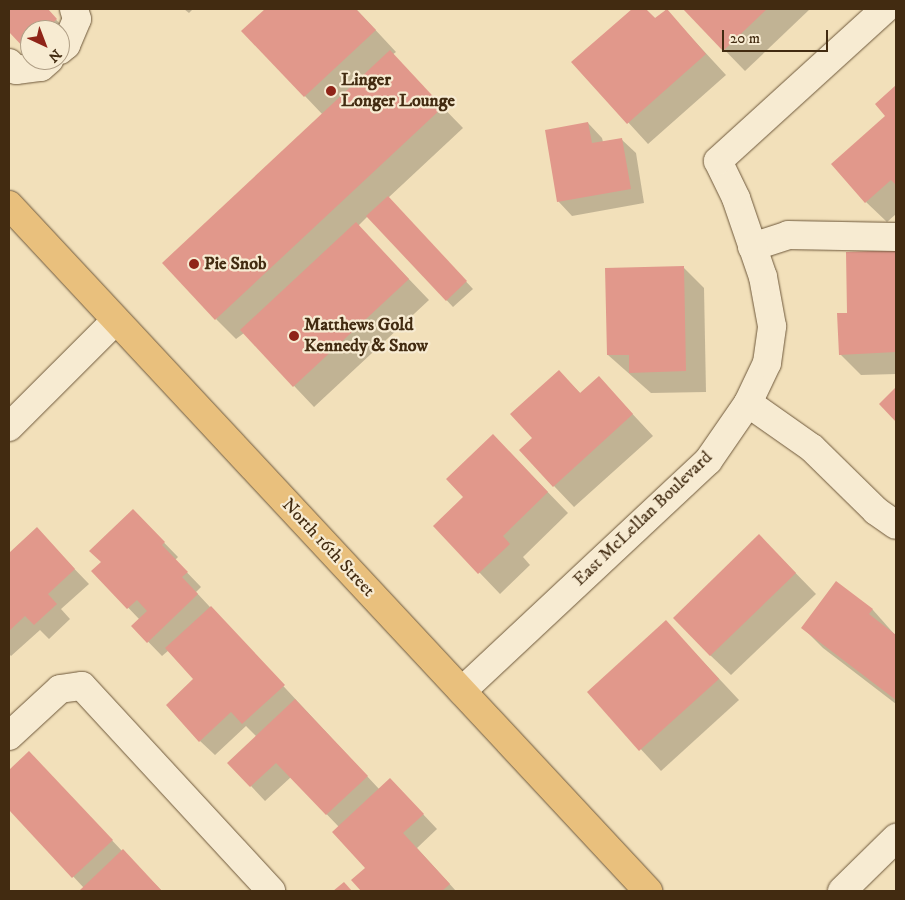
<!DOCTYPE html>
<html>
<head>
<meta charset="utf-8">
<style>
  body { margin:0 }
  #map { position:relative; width:905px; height:900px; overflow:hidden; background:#f2e0ba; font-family:"IM FELL DW Pica",serif }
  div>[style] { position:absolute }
  .shadow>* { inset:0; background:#0003 }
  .building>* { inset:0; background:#e1988b }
  .roads { filter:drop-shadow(0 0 1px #6e583b) drop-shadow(0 0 1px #6e583b) }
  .minor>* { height:28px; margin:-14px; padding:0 14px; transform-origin:14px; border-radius:14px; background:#f7ebd2 }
  .major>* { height:28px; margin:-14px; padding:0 14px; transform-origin:14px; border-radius:14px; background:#e9c07d }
  .dots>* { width:14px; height:14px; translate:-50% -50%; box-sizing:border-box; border:2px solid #f7ebd2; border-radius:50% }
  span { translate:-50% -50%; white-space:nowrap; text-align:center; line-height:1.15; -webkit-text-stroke:4.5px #f7ebd2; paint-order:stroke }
  .poi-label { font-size:18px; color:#422b11; font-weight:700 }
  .left { translate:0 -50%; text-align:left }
  .street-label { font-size:18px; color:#422b11 }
  .frame { position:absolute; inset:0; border:10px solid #422b11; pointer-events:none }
  .north { position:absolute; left:20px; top:20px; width:50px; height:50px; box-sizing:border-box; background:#f7ebd2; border:1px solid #af9e85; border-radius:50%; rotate:137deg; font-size:14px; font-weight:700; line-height:20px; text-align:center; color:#422b11 }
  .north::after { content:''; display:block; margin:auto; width:18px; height:22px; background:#8f2418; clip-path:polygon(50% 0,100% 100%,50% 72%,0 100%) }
  .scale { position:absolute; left:722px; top:30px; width:106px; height:22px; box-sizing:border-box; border:2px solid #422b11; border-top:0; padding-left:6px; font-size:15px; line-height:18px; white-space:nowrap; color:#422b11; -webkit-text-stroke:4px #f7ebd2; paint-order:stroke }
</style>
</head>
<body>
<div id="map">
  <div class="shadow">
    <i style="clip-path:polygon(9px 9px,46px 9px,63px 27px,60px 30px,30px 30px,30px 53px,9px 30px)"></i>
    <i style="clip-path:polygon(184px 9px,193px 9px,189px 13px)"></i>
    <i style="clip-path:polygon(267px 9px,356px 9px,396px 52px,392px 55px,463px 128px,388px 198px,473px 289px,453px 307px,368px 216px,358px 226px,429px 300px,314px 407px,244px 333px,236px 339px,216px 319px,323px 115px,243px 31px)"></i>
    <i style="clip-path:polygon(633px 9px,645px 9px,656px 19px,666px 10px,726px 75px,648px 144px,573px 62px)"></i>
    <i style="clip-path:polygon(685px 9px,810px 9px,745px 71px)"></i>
    <i style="clip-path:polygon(896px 87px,896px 214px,887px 222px,866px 202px,887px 116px,877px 104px)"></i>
    <i style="clip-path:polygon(588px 123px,602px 138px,603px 142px,621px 139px,636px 153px,644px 203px,572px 216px,558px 201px)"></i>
    <i style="clip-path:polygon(896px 251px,896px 374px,861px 375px,840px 354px,849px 314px,847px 253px)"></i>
    <i style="clip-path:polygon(683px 267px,704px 288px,706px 392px,651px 393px,608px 355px)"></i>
    <i style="clip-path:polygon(559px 372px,581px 394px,599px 378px,653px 436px,574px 507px,554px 486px,533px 438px)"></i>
    <i style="clip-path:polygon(513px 456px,568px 513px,523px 557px,530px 565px,500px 594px,435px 526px)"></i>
    <i style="clip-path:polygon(147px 525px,178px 557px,175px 560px,201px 587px,196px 592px,379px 789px,404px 794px,437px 829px,417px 848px,456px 891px,363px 891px,353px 880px,367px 868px,339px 827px,291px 777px,265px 801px,251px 786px,257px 737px,246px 726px,215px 755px,200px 741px,195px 679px,169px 650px,162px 656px,133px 626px,140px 620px,93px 571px)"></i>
    <i style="clip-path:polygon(36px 529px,89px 584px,61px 609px,70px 619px,49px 639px,40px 630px,11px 656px,9px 654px,9px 555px)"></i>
    <i style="clip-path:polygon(780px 557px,816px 594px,731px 675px,710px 655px)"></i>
    <i style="clip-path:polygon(836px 583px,873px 610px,896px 636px,896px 704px,823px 648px,803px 628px)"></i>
    <i style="clip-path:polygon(666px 622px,739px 700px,661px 771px,588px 692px)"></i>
    <i style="clip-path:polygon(29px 752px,123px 852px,162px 891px,82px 891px,84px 888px,9px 808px,9px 771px)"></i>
  </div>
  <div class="building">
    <i style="clip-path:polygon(9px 9px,48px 9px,57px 19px,45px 30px,30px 30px,30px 44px,25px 49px,9px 32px)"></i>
    <i style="clip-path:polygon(265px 9px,356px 9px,376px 30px,304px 97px,241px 31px)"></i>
    <i style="clip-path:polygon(632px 9px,646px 9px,655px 18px,667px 9px,706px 54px,627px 124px,571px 62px)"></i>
    <i style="clip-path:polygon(683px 9px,767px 9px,723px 51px)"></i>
    <i style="clip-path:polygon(390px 50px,443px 107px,215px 320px,162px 263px)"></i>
    <i style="clip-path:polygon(896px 85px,896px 185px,891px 180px,865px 203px,831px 164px,885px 116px,875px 104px)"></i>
    <i style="clip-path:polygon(588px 122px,592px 143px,622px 138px,631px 189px,557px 202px,545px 130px)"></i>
    <i style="clip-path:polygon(388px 196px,467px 281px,446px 301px,366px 216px)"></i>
    <i style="clip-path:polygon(356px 222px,409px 279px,293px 387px,240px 330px)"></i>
    <i style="clip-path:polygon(896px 250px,896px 352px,839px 355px,837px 313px,847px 313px,846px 252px)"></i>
    <i style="clip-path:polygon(684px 266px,686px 371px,629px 373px,629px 355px,607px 355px,605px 268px)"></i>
    <i style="clip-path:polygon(559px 370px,580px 393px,599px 376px,633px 414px,553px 487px,519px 450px,532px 438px,510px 414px)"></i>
    <i style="clip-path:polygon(896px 387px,896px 422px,879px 404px)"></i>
    <i style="clip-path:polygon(493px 434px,548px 492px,503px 536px,510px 544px,478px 574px,433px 526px,463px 497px,446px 479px)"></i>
    <i style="clip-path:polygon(133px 509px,165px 542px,162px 545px,188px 572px,182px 577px,198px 594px,147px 643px,131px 626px,147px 611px,137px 600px,127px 609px,91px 571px,101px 562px,89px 551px)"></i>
    <i style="clip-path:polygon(37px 527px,75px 569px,48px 594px,57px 604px,34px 625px,25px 616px,9px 631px,9px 553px)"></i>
    <i style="clip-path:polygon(759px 534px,796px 573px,710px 656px,673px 618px)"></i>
    <i style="clip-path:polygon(836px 581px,873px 609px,869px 614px,896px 635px,896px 700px,801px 628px)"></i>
    <i style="clip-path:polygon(211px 606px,285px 685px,242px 724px,231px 712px,199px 742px,166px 705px,193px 679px,165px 648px)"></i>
    <i style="clip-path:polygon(666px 620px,719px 679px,639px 751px,587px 692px)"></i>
    <i style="clip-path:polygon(295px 699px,368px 776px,326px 815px,276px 763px,250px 787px,227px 763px)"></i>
    <i style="clip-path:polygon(29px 751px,113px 840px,72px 878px,9px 810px,9px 770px)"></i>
    <i style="clip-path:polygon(390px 778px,424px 814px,403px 833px,450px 884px,442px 891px,361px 891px,351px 880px,365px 868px,332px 832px)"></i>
    <i style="clip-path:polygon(123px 849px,162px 891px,81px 891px,80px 890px)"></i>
    <i style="clip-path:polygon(344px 882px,352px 891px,333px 891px)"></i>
  </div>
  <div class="roads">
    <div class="minor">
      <i style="left:60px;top:50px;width:8px;rotate:-40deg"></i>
      <i style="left:66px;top:45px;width:28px;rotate:-67deg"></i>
      <i style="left:77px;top:19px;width:10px;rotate:-107deg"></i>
      <i style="left:9px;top:63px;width:10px;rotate:45deg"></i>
      <i style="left:16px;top:70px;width:25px;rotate:-7deg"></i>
      <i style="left:41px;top:67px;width:11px;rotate:-41deg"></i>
      <i style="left:752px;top:247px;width:38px;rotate:-18deg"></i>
      <i style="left:788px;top:235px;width:108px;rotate:1.1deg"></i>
      <i style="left:748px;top:403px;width:78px;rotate:35.1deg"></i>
      <i style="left:812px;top:448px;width:90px;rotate:44.5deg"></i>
      <i style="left:876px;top:511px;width:24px;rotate:35deg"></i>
      <i style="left:9px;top:427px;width:150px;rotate:-45deg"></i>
      <i style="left:462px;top:691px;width:337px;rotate:-43.1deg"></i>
      <i style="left:708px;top:461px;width:70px;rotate:-55.4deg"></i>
      <i style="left:748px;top:403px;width:44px;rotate:-64.6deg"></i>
      <i style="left:767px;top:363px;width:37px;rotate:-82deg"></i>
      <i style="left:772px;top:326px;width:50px;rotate:-100.4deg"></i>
      <i style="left:763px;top:277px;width:83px;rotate:-108.9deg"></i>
      <i style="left:736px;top:198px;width:41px;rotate:-115.9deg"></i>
      <i style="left:718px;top:161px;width:226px;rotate:-42.3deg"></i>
      <i style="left:9px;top:736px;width:69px;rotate:-42.7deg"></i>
      <i style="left:60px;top:689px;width:22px;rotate:-8deg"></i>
      <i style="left:82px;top:686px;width:279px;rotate:47.3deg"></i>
      <i style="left:842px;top:891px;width:76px;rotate:-44.5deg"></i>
    </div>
    <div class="major">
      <i style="left:9px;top:205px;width:938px;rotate:47.03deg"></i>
    </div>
  </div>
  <div class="dots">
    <i style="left:331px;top:91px;background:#8f2418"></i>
    <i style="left:194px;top:264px;background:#8f2418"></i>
    <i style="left:294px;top:336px;background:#8f2418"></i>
  </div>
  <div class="poi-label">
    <span class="left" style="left:341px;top:91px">Linger<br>Longer Lounge</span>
    <span class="left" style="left:204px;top:264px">Pie Snob</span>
    <span class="left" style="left:304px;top:336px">Matthews Gold<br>Kennedy &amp; Snow</span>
  </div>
  <div class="street-label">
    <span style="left:643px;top:519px;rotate:-44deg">East McLellan Boulevard</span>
    <span style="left:328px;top:548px;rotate:47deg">North 16th Street</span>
  </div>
  <div class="frame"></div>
  <div class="north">N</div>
  <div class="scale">20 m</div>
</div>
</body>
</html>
